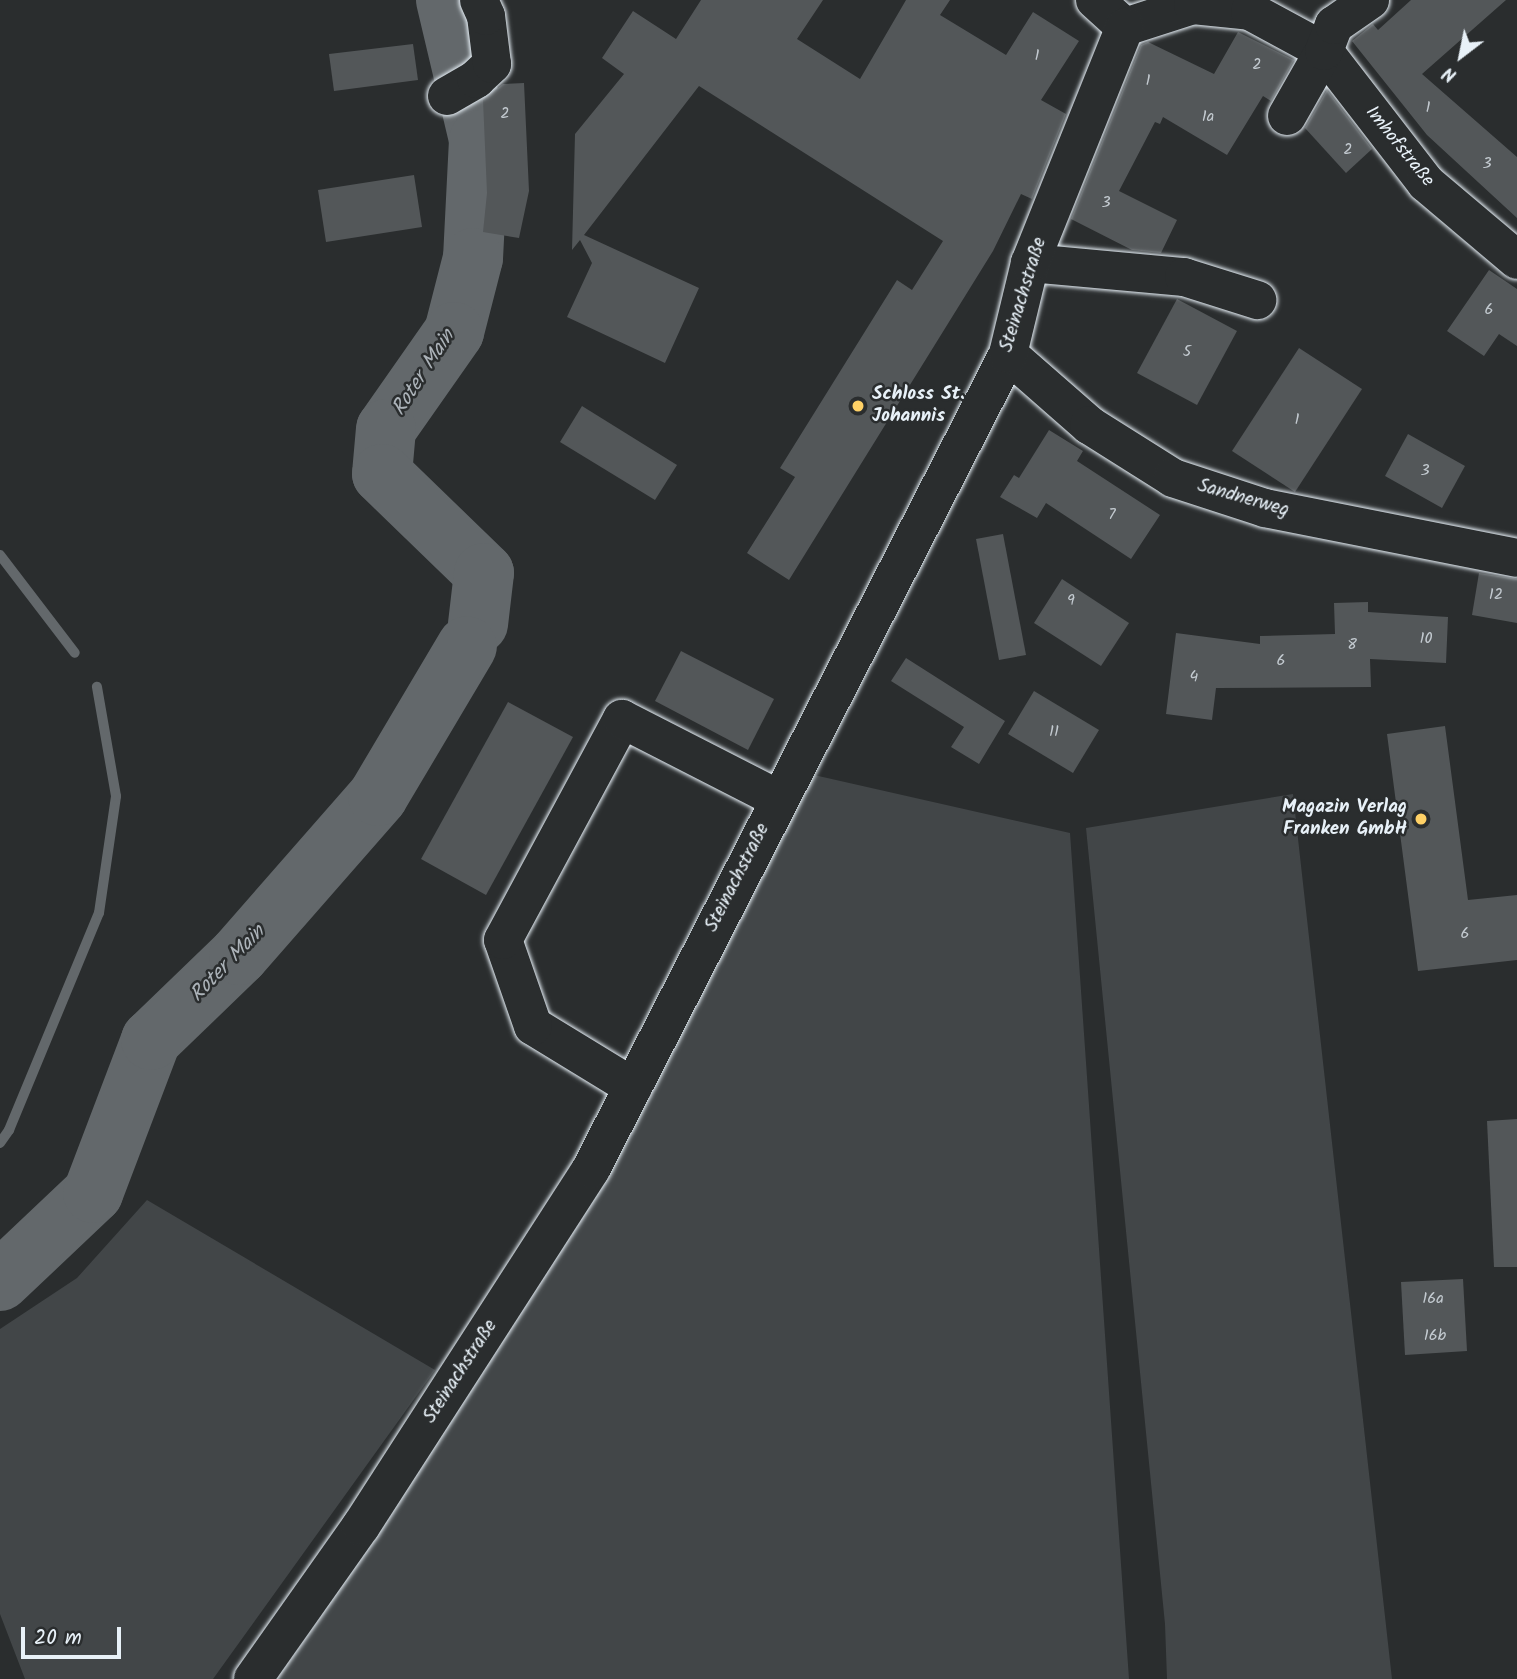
<!DOCTYPE html>
<html>
<head>
<meta charset="utf-8">
<style>
  body { margin:0 }
  #map { position:relative; width:1517px; height:1679px; overflow:hidden; background:#2a2d2e; font-family:Kalam,sans-serif }
  div>[style] { position:absolute }
  .green>* { inset:0; background:#424648 }
  .stream>* { height:10px; margin:-5px; padding:0 5px; transform-origin:5px; border-radius:5px; background:#63686b }
  .river>* { height:60px; margin:-30px; padding:0 30px; transform-origin:30px; border-radius:30px; background:#63686b }
  .building>* { inset:0; background:#535759 }
  .roads { filter:drop-shadow(0 0 2px #e8f1f8) drop-shadow(0 0 2px #e8f1f8) }
  .minor>* { height:38px; margin:-19px; padding:0 19px; transform-origin:19px; border-radius:19px; background:#2a2d2e }
  .dots>* { width:19px; height:19px; translate:-50% -50%; box-sizing:border-box; border:4px solid #2a2d2e; border-radius:50% }
  span { translate:-50% -50%; white-space:nowrap; text-align:center; line-height:1.15; -webkit-text-stroke:5px #2a2d2e; paint-order:stroke }
  .number-label { font-size:16px; color:#c3cad0 }
  .number-label span { -webkit-text-stroke-width:0 }
  .street-label { font-size:19px; color:#e8f1f8 }
  .poi-label { font-size:19px; color:#e8f1f8; font-weight:700 }
  .left { translate:0 -50%; text-align:left }
  .right { translate:-100% -50%; text-align:right }
  .water-label { font-size:21px; color:#acb3b9; font-style:italic }
  .north { position:absolute; left:1426px; top:21px; width:70px; height:70px; -webkit-text-stroke:5px #2a2d2e; paint-order:stroke; rotate:212deg; font-size:19px; font-weight:700; line-height:28px; text-align:center; color:#e8f1f8 }
  .north::after { content:''; display:block; margin:auto; width:24px; height:32px; background:#e8f1f8; clip-path:polygon(50% 0,100% 100%,50% 72%,0 100%) }
  .scale { position:absolute; left:21px; top:1627px; width:100px; height:32px; box-sizing:border-box; border:4px solid #e8f1f8; border-top:0; padding-left:9px; font-size:21px; line-height:24px; white-space:nowrap; color:#e8f1f8; -webkit-text-stroke:5px #2a2d2e; paint-order:stroke }
</style>
</head>
<body>
<div id="map">
  <div class="green">
    <i style="clip-path:polygon(814px 775px,1070px 833px,1129px 1679px,277px 1679px,318px 1621px,608px 1167px)"></i>
    <i style="clip-path:polygon(1293px 794px,1392px 1679px,1167px 1679px,1165px 1624px,1086px 828px)"></i>
    <i style="clip-path:polygon(147px 1200px,435px 1370px,213px 1679px,25px 1679px,0 1614px,0 1329px,77px 1278px)"></i>
  </div>
  <div class="stream">
    <i style="left:0;top:555px;width:123px;rotate:52.6deg"></i>
    <i style="left:0;top:1143px;width:16px;rotate:-55deg"></i>
    <i style="left:9px;top:1130px;width:235px;rotate:-67.5deg"></i>
    <i style="left:99px;top:913px;width:118px;rotate:-81.7deg"></i>
    <i style="left:116px;top:796px;width:111px;rotate:-99.9deg"></i>
  </div>
  <div class="river">
    <i style="left:446px;top:0;width:144px;rotate:76.7deg"></i>
    <i style="left:479px;top:140px;width:118px;rotate:92.9deg"></i>
    <i style="left:473px;top:258px;width:76px;rotate:104.4deg"></i>
    <i style="left:454px;top:332px;width:118px;rotate:125deg"></i>
    <i style="left:386px;top:429px;width:45px;rotate:95.1deg"></i>
    <i style="left:382px;top:474px;width:142px;rotate:44.1deg"></i>
    <i style="left:484px;top:573px;width:51px;rotate:96.7deg"></i>
    <i style="left:0;top:1281px;width:128px;rotate:-43.4deg"></i>
    <i style="left:93px;top:1193px;width:164px;rotate:-69.2deg"></i>
    <i style="left:151px;top:1040px;width:122px;rotate:-44deg"></i>
    <i style="left:239px;top:955px;width:211px;rotate:-48.8deg"></i>
    <i style="left:378px;top:796px;width:174px;rotate:-59.3deg"></i>
  </div>
  <div class="building">
    <i style="clip-path:polygon(701px 0,823px 0,797px 39px,860px 79px,906px 0,950px 0,940px 15px,1006px 55px,1033px 12px,1079px 41px,1041px 100px,1066px 114px,1032px 199px,1021px 194px,993px 251px,789px 580px,747px 553px,795px 477px,780px 468px,897px 280px,912px 290px,943px 241px,699px 86px,584px 235px,699px 288px,665px 363px,567px 317px,592px 263px,580px 240px,572px 250px,575px 134px,624px 74px,602px 58px,633px 11px,676px 39px)"></i>
    <i style="clip-path:polygon(1411px 0,1506px 0,1422px 74px,1517px 157px,1517px 218px,1427px 135px,1352px 41px,1373px 24px,1378px 30px)"></i>
    <i style="clip-path:polygon(1238px 32px,1294px 60px,1271px 101px,1263px 96px,1227px 155px,1163px 117px,1160px 124px,1155px 122px,1119px 191px,1177px 220px,1161px 253px,1132px 250px,1071px 219px,1141px 45px,1148px 42px,1214px 74px)"></i>
    <i style="clip-path:polygon(413px 44px,418px 80px,334px 91px,329px 54px)"></i>
    <i style="clip-path:polygon(524px 83px,529px 191px,519px 238px,483px 232px,487px 193px,483px 100px,503px 84px)"></i>
    <i style="clip-path:polygon(1327px 90px,1372px 149px,1346px 173px,1305px 128px)"></i>
    <i style="clip-path:polygon(414px 175px,422px 227px,326px 242px,318px 190px)"></i>
    <i style="clip-path:polygon(1489px 270px,1517px 289px,1517px 346px,1499px 334px,1484px 356px,1447px 331px)"></i>
    <i style="clip-path:polygon(1177px 299px,1237px 331px,1197px 405px,1137px 373px)"></i>
    <i style="clip-path:polygon(1299px 348px,1362px 389px,1295px 492px,1232px 451px)"></i>
    <i style="clip-path:polygon(582px 406px,677px 465px,655px 500px,560px 442px)"></i>
    <i style="clip-path:polygon(1049px 430px,1083px 451px,1077px 461px,1160px 515px,1131px 559px,1046px 503px,1037px 518px,1000px 497px,1014px 475px,1019px 478px)"></i>
    <i style="clip-path:polygon(1408px 434px,1465px 466px,1442px 508px,1385px 476px)"></i>
    <i style="clip-path:polygon(1003px 534px,1026px 655px,999px 660px,976px 539px)"></i>
    <i style="clip-path:polygon(1479px 573px,1517px 579px,1517px 623px,1472px 615px)"></i>
    <i style="clip-path:polygon(1062px 579px,1129px 623px,1101px 666px,1034px 623px)"></i>
    <i style="clip-path:polygon(1368px 602px,1368px 612px,1448px 617px,1446px 663px,1370px 659px,1371px 687px,1216px 688px,1212px 720px,1166px 714px,1176px 633px,1260px 644px,1260px 636px,1335px 634px,1334px 603px)"></i>
    <i style="clip-path:polygon(681px 651px,774px 699px,748px 750px,655px 701px)"></i>
    <i style="clip-path:polygon(906px 658px,1005px 721px,979px 764px,951px 747px,964px 727px,891px 681px)"></i>
    <i style="clip-path:polygon(1034px 691px,1099px 730px,1073px 773px,1008px 734px)"></i>
    <i style="clip-path:polygon(508px 702px,573px 737px,486px 895px,421px 859px)"></i>
    <i style="clip-path:polygon(1445px 726px,1468px 900px,1517px 895px,1517px 960px,1418px 971px,1387px 734px)"></i>
    <i style="clip-path:polygon(1517px 1119px,1517px 1267px,1494px 1267px,1487px 1121px)"></i>
    <i style="clip-path:polygon(1463px 1279px,1467px 1351px,1405px 1355px,1401px 1282px)"></i>
  </div>
  <div class="roads">
    <div class="minor">
      <i style="left:1095px;top:0;width:40px;rotate:42deg"></i>
      <i style="left:1125px;top:27px;width:71px;rotate:-17.9deg"></i>
      <i style="left:1193px;top:5px;width:57px;rotate:6deg"></i>
      <i style="left:1250px;top:11px;width:84px;rotate:28.4deg"></i>
      <i style="left:1324px;top:51px;width:167px;rotate:52.3deg"></i>
      <i style="left:1426px;top:183px;width:119px;rotate:40.2deg"></i>
      <i style="left:447px;top:96px;width:34px;rotate:-30deg"></i>
      <i style="left:476px;top:79px;width:22px;rotate:-43deg"></i>
      <i style="left:492px;top:64px;width:48px;rotate:-97.1deg"></i>
      <i style="left:486px;top:16px;width:17px;rotate:-114deg"></i>
      <i style="left:1287px;top:116px;width:75px;rotate:-60.4deg"></i>
      <i style="left:1324px;top:51px;width:28px;rotate:-69deg"></i>
      <i style="left:1334px;top:25px;width:44px;rotate:-34.8deg"></i>
      <i style="left:1030px;top:263px;width:155px;rotate:5.2deg"></i>
      <i style="left:1184px;top:277px;width:77px;rotate:17.5deg"></i>
      <i style="left:1008px;top:354px;width:108px;rotate:41.2deg"></i>
      <i style="left:1089px;top:425px;width:99px;rotate:32.2deg"></i>
      <i style="left:1173px;top:478px;width:97px;rotate:18.1deg"></i>
      <i style="left:1265px;top:508px;width:257px;rotate:11.2deg"></i>
      <i style="left:633px;top:1087px;width:117px;rotate:-148.6deg"></i>
      <i style="left:533px;top:1026px;width:91px;rotate:-109.2deg"></i>
      <i style="left:503px;top:940px;width:251px;rotate:-61.7deg"></i>
      <i style="left:622px;top:719px;width:175px;rotate:27.1deg"></i>
      <i style="left:253px;top:1679px;width:187px;rotate:-54.8deg"></i>
      <i style="left:361px;top:1526px;width:425px;rotate:-57.2deg"></i>
      <i style="left:591px;top:1169px;width:915px;rotate:-62.9deg"></i>
      <i style="left:1008px;top:354px;width:94px;rotate:-76.4deg"></i>
      <i style="left:1030px;top:263px;width:254px;rotate:-68.1deg"></i>
    </div>
  </div>
  <div class="dots">
    <i style="left:858px;top:406px;background:#ffd166"></i>
    <i style="left:1421px;top:819px;background:#ffd166"></i>
  </div>
  <div class="number-label">
    <span style="left:1037px;top:56px">1</span>
    <span style="left:1257px;top:65px">2</span>
    <span style="left:1148px;top:81px">1</span>
    <span style="left:1428px;top:108px">1</span>
    <span style="left:505px;top:114px">2</span>
    <span style="left:1208px;top:117px">1a</span>
    <span style="left:1348px;top:150px">2</span>
    <span style="left:1487px;top:164px">3</span>
    <span style="left:1106px;top:203px">3</span>
    <span style="left:1489px;top:310px">6</span>
    <span style="left:1187px;top:352px">5</span>
    <span style="left:1297px;top:420px">1</span>
    <span style="left:1425px;top:471px">3</span>
    <span style="left:1112px;top:515px">7</span>
    <span style="left:1496px;top:595px">12</span>
    <span style="left:1071px;top:601px">9</span>
    <span style="left:1426px;top:639px">10</span>
    <span style="left:1352px;top:645px">8</span>
    <span style="left:1281px;top:661px">6</span>
    <span style="left:1194px;top:677px">4</span>
    <span style="left:1054px;top:732px">11</span>
    <span style="left:1465px;top:934px">6</span>
    <span style="left:1433px;top:1299px">16a</span>
    <span style="left:1435px;top:1336px">16b</span>
  </div>
  <div class="street-label">
    <span style="left:1399px;top:147px;rotate:51deg">Imhofstraße</span>
    <span style="left:1024px;top:295px;rotate:-73deg">Steinachstraße</span>
    <span style="left:1243px;top:499px;rotate:16deg">Sandnerweg</span>
    <span style="left:738px;top:878px;rotate:-63deg">Steinachstraße</span>
    <span style="left:461px;top:1372px;rotate:-57deg">Steinachstraße</span>
  </div>
  <div class="poi-label">
    <span class="left" style="left:872px;top:406px">Schloss St.<br>Johannis</span>
    <span class="right" style="left:1407px;top:819px">Magazin Verlag<br>Franken GmbH</span>
  </div>
  <div class="water-label">
    <span style="left:424px;top:373px;rotate:-57deg">Roter Main</span>
    <span style="left:228px;top:964px;rotate:-46deg">Roter Main</span>
  </div>
  <div class="north">N</div>
  <div class="scale">20 m</div>
</div>
</body>
</html>
